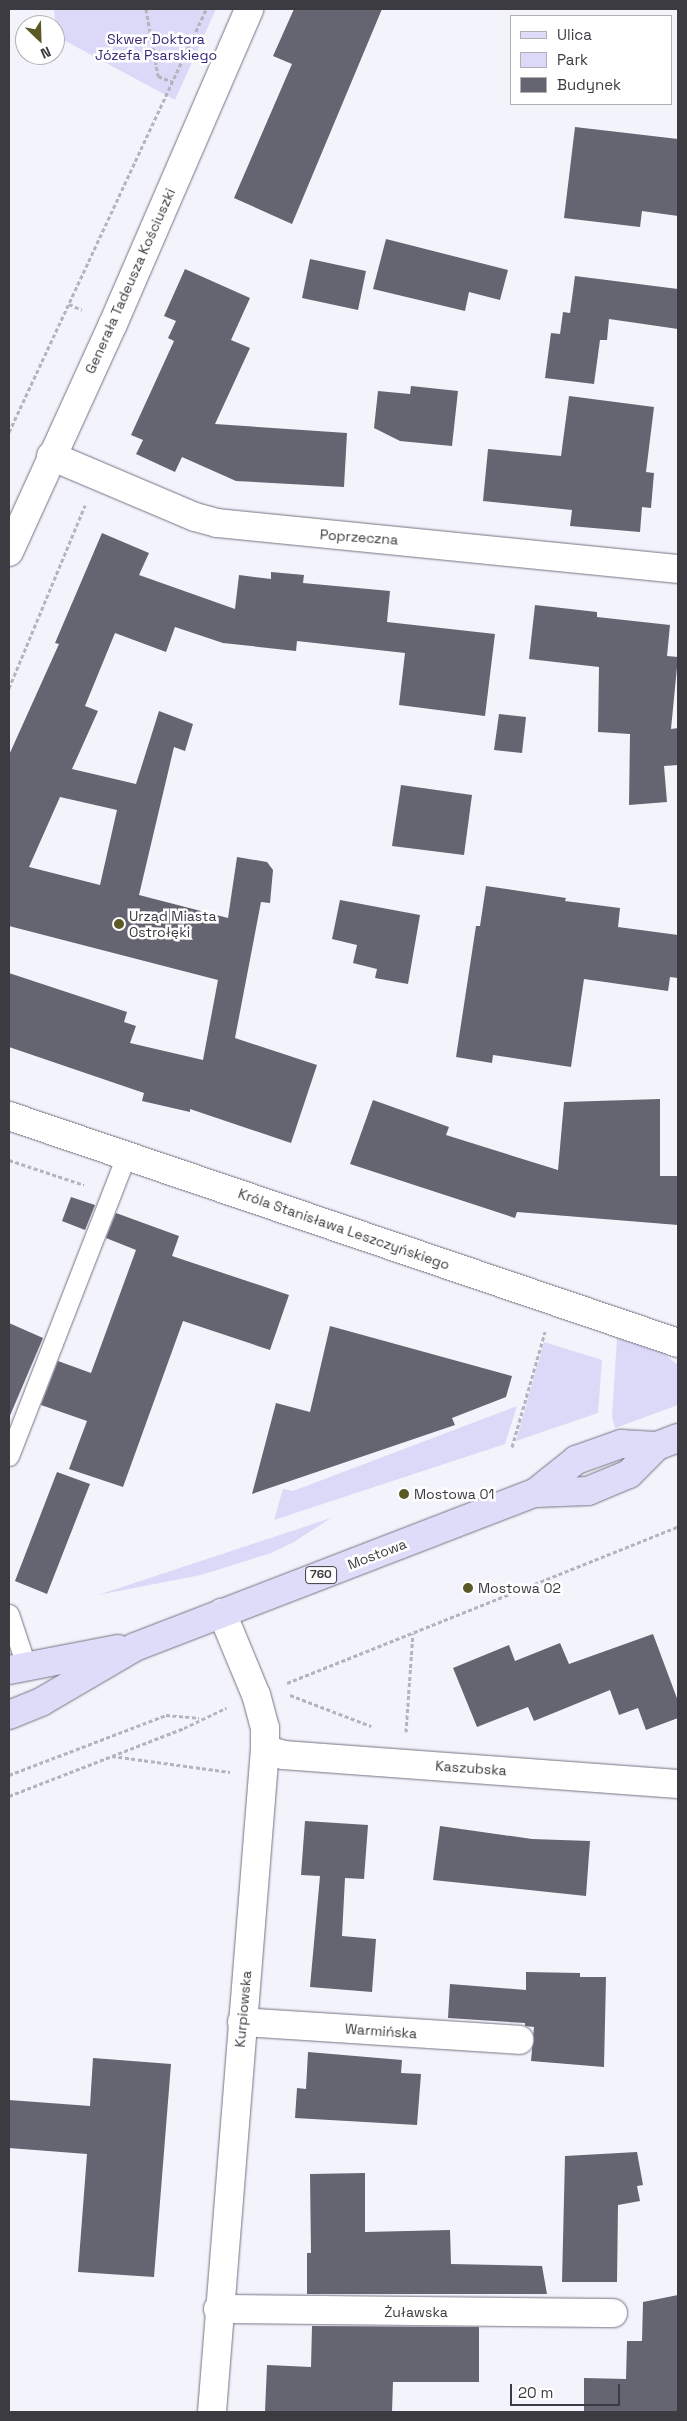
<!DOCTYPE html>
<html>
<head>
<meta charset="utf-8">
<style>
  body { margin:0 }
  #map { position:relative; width:687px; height:2421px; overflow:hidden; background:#f3f3fc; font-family:"Space Grotesk",sans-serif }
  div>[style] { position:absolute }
  .green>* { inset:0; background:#dbd9f7 }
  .building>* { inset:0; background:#656471 }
  .path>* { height:3px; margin-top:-1.5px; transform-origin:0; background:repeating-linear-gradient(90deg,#b4b4bc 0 4px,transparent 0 6.5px) }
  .roads { filter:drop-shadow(0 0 1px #747381) drop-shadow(0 0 1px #747381) }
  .lane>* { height:19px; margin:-9.5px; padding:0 9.5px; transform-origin:9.5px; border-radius:9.5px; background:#fff }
  .street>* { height:28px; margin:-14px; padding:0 14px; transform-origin:14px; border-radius:14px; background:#fff }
  .primary>* { height:28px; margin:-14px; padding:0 14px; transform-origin:14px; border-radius:14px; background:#dedcf9 }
  .dots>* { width:14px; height:14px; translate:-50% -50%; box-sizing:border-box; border:2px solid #fff; border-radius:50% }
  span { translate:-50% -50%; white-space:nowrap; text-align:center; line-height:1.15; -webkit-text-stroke:5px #fff; paint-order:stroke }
  .shield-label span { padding:1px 4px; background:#fff; border:1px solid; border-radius:4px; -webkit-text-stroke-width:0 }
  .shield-label { font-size:12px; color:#3b3b41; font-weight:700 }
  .park-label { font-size:14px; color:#3b2977 }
  .street-label { font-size:14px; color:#3b3b41 }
  .poi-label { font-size:14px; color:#3b3b41 }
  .left { translate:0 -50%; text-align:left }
  .frame { position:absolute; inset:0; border:10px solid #3b3b41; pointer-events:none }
  .legend { position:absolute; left:510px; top:15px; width:162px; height:90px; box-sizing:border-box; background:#fff; border:1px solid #b1b1b3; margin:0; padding:6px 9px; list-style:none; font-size:15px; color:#3b3b41 }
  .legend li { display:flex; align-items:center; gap:10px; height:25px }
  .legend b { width:25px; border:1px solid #b1b1b3 }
  .north { position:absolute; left:15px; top:15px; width:50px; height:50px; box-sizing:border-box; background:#fff; border:1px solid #b1b1b3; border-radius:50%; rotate:156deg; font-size:14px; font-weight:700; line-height:20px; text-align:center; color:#3b3b41 }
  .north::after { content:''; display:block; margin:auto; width:18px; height:22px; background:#5b5a27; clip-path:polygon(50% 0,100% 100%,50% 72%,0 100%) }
  .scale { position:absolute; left:510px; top:2384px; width:110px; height:22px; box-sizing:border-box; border:2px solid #3b3b41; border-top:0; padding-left:6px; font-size:15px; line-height:18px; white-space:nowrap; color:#3b3b41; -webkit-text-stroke:4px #fff; paint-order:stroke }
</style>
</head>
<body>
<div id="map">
  <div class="green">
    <i style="clip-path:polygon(54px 9px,216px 9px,175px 100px,56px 36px)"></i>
    <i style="clip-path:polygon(617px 1338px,663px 1353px,678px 1365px,678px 1405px,615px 1428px,612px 1417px)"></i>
    <i style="clip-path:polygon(544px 1342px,602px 1360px,598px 1413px,516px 1441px)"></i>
    <i style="clip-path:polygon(517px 1406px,505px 1444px,274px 1520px,283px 1489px,293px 1491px)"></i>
    <i style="clip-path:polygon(331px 1518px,294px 1542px,271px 1553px,201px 1575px,98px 1595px)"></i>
  </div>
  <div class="building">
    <i style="clip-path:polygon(294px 9px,382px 9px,292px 224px,234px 198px,292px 64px,273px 56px)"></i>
    <i style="clip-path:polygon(575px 127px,678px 139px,678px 216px,642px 211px,640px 227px,564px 218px)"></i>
    <i style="clip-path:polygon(386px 239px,508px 270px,500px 300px,469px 292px,465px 311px,373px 289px)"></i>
    <i style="clip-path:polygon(310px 259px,366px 271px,358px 310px,302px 298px)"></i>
    <i style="clip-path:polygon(185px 269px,250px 298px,231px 340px,250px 348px,215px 424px,347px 433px,344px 487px,236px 481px,182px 457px,175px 472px,136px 454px,143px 440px,131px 435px,174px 341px,168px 338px,176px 321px,164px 316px)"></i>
    <i style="clip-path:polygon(575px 276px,678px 289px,678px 329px,609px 319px,607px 340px,600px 340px,594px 384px,545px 378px,551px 333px,560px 334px,563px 312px,570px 313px)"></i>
    <i style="clip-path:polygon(411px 386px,458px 391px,452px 446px,400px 441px,374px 428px,378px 391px,410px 394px)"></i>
    <i style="clip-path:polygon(569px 396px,654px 407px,646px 472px,654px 473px,651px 508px,642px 507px,640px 532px,570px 526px,572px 510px,483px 501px,488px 449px,561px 456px)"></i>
    <i style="clip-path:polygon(evenodd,102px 533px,149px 553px,139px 575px,235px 609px,239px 575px,271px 579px,271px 572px,304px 575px,303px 583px,390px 591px,387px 622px,495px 634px,485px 716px,399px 705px,405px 653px,297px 641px,296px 651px,223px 643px,175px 627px,166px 652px,115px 633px,85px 706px,98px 711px,72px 769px,136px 784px,159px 711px,193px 724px,185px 751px,174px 747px,139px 895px,228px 918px,237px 857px,267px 862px,273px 870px,270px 903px,261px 902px,235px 1038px,317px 1065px,291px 1143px,190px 1109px,190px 1112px,142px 1101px,144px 1093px,9px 1047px,9px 973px,127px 1012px,124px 1022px,136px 1026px,130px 1043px,203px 1060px,218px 980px,9px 926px,9px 755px,59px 644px,55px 643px,102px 533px,60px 797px,117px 810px,100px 885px,29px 867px,60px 797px)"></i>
    <i style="clip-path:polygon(535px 605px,597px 612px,597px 617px,670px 625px,667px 656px,678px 657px,671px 729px,678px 728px,678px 765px,664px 766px,667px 802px,629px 805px,630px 734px,598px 732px,599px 667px,529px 659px)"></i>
    <i style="clip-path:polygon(499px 714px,526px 717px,522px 753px,494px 750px)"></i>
    <i style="clip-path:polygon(401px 785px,472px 795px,464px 855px,392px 846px)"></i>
    <i style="clip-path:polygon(486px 886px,566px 898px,565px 901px,620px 908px,618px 927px,678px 935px,678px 978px,670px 977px,668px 991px,584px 979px,571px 1067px,493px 1055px,492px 1063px,456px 1057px,476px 926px,480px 926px)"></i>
    <i style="clip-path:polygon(340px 900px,420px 915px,408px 984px,375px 978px,377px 969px,353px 963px,357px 945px,332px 939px)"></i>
    <i style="clip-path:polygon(660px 1099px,660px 1176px,678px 1176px,678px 1225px,517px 1212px,515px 1218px,350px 1164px,373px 1100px,449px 1127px,446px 1135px,558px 1170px,564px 1102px)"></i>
    <i style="clip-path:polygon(71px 1197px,95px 1205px,85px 1230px,62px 1221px)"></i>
    <i style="clip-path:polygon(116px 1213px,179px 1236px,172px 1256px,289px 1295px,270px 1350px,183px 1321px,123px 1487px,69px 1469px,87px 1421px,41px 1405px,58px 1361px,91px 1373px,136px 1250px,106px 1238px)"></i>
    <i style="clip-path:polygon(9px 1323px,43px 1338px,9px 1418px)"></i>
    <i style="clip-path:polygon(330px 1326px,512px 1376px,506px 1397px,452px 1418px,455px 1425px,252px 1494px,276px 1403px,310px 1412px)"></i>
    <i style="clip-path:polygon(57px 1472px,90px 1484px,47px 1594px,15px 1581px)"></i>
    <i style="clip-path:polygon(653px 1634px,678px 1701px,678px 1718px,646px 1730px,638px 1708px,619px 1715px,610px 1690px,534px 1721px,528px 1707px,477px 1727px,453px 1668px,509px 1645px,515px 1661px,560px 1643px,569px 1664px)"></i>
    <i style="clip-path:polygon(305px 1821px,368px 1825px,364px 1879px,345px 1878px,342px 1936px,376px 1939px,372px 1992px,310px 1987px,320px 1876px,301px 1875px)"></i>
    <i style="clip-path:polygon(440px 1826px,532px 1839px,590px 1841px,586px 1896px,433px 1880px)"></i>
    <i style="clip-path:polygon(526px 1972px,580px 1973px,580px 1977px,606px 1977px,604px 2067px,531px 2061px,534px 2027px,525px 2026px,525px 2023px,448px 2018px,450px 1984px,526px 1990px)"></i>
    <i style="clip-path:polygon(308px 2052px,402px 2060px,401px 2073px,421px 2074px,417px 2125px,295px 2118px,297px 2088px,306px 2089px)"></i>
    <i style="clip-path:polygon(93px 2058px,171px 2064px,154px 2277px,78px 2272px,87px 2154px,9px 2148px,9px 2100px,90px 2106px)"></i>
    <i style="clip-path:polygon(637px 2152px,643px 2185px,637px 2186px,640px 2201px,618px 2205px,617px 2282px,562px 2282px,565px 2156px)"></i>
    <i style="clip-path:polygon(365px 2173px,365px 2232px,450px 2230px,451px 2264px,542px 2266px,547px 2294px,307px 2294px,307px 2253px,311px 2253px,310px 2174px)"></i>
    <i style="clip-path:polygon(678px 2295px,678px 2412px,584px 2412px,584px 2378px,626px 2379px,627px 2341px,642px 2341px,643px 2302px)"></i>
    <i style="clip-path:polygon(312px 2326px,479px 2327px,479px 2382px,393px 2382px,392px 2412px,265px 2412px,267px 2365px,311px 2367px)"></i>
  </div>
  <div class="path">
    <i style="left:146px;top:9px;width:68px;rotate:79.8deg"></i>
    <i style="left:158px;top:76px;width:16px;rotate:22deg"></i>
    <i style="left:69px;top:304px;width:14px;rotate:25deg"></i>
    <i style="left:9px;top:432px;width:467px;rotate:-65deg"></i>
    <i style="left:9px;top:688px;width:198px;rotate:-67.4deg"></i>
    <i style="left:9px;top:1160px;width:79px;rotate:18.4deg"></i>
    <i style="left:512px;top:1447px;width:120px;rotate:-74deg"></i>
    <i style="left:287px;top:1683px;width:421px;rotate:-21.8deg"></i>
    <i style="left:290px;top:1695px;width:87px;rotate:20.9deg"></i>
    <i style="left:406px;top:1732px;width:99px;rotate:-86deg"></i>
    <i style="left:112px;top:1756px;width:119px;rotate:7.7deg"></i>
    <i style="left:9px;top:1775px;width:168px;rotate:-20.9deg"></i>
    <i style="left:166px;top:1715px;width:33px;rotate:5deg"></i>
    <i style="left:9px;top:1796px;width:188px;rotate:-21.2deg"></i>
    <i style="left:184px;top:1728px;width:47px;rotate:-25.5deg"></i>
  </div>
  <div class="roads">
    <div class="lane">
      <i style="left:9px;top:1456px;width:322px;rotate:-68.7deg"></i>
      <i style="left:9px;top:1614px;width:54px;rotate:71.6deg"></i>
    </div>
    <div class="street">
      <i style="left:51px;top:456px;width:156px;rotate:23deg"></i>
      <i style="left:195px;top:517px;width:23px;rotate:15deg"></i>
      <i style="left:217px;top:523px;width:463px;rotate:5.7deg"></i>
      <i style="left:9px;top:552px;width:251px;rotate:-65.5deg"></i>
      <i style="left:113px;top:324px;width:343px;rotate:-66.6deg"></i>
      <i style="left:9px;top:1116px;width:706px;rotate:18.74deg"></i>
      <i style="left:265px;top:1749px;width:19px;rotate:18deg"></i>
      <i style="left:283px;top:1755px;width:396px;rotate:4.2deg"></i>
      <i style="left:242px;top:2022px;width:278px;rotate:3.7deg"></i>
      <i style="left:218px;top:2309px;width:395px;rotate:0.6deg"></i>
      <i style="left:212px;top:2412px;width:665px;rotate:-85.43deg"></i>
      <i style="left:265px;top:1749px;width:21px;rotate:-90deg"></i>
      <i style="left:265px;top:1728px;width:34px;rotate:-105deg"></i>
      <i style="left:256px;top:1695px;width:89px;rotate:-112.5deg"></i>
    </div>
    <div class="primary">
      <i style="left:535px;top:1493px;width:53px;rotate:-2.2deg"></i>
      <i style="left:588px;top:1491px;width:44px;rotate:-22.5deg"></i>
      <i style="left:629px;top:1474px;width:40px;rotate:-45deg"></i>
      <i style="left:9px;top:1670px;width:111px;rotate:-10.9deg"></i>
      <i style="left:9px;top:1715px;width:35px;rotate:-22deg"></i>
      <i style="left:41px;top:1702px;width:109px;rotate:-30.3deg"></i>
      <i style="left:135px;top:1647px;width:429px;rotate:-21.1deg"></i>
      <i style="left:535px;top:1493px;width:53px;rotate:-38.8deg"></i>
      <i style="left:576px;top:1460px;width:48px;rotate:-19.6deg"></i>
      <i style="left:621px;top:1444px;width:36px;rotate:3deg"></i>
      <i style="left:657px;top:1446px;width:22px;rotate:-21deg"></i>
    </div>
  </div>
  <div class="dots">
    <i style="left:119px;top:924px;background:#5b5a27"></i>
    <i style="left:404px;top:1494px;background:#5b5a27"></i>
    <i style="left:468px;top:1588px;background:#5b5a27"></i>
  </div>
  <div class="shield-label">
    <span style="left:321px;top:1575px">760</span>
  </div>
  <div class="park-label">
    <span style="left:156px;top:47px">Skwer Doktora<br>Józefa Psarskiego</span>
  </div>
  <div class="street-label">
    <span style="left:130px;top:281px;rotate:-66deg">Generała Tadeusza Kościuszki</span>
    <span style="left:359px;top:537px;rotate:4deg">Poprzeczna</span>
    <span style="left:344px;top:1229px;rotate:19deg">Króla Stanisława Leszczyńskiego</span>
    <span style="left:377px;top:1554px;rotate:-21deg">Mostowa</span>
    <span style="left:471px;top:1768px;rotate:4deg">Kaszubska</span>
    <span style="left:243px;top:2009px;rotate:-85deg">Kurpiowska</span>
    <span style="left:381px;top:2031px;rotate:4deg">Warmińska</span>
    <span style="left:416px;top:2312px">Żuławska</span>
  </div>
  <div class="poi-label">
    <span class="left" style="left:129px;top:924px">Urząd Miasta<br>Ostrołęki</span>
    <span class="left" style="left:414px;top:1494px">Mostowa 01</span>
    <span class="left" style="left:478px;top:1588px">Mostowa 02</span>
  </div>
  <div class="frame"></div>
  <ul class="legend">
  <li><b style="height:6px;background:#dedcf9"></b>Ulica</li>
  <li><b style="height:14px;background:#dbd9f7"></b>Park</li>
  <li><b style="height:14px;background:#656471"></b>Budynek</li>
  </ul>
  <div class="north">N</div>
  <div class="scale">20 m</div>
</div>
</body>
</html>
